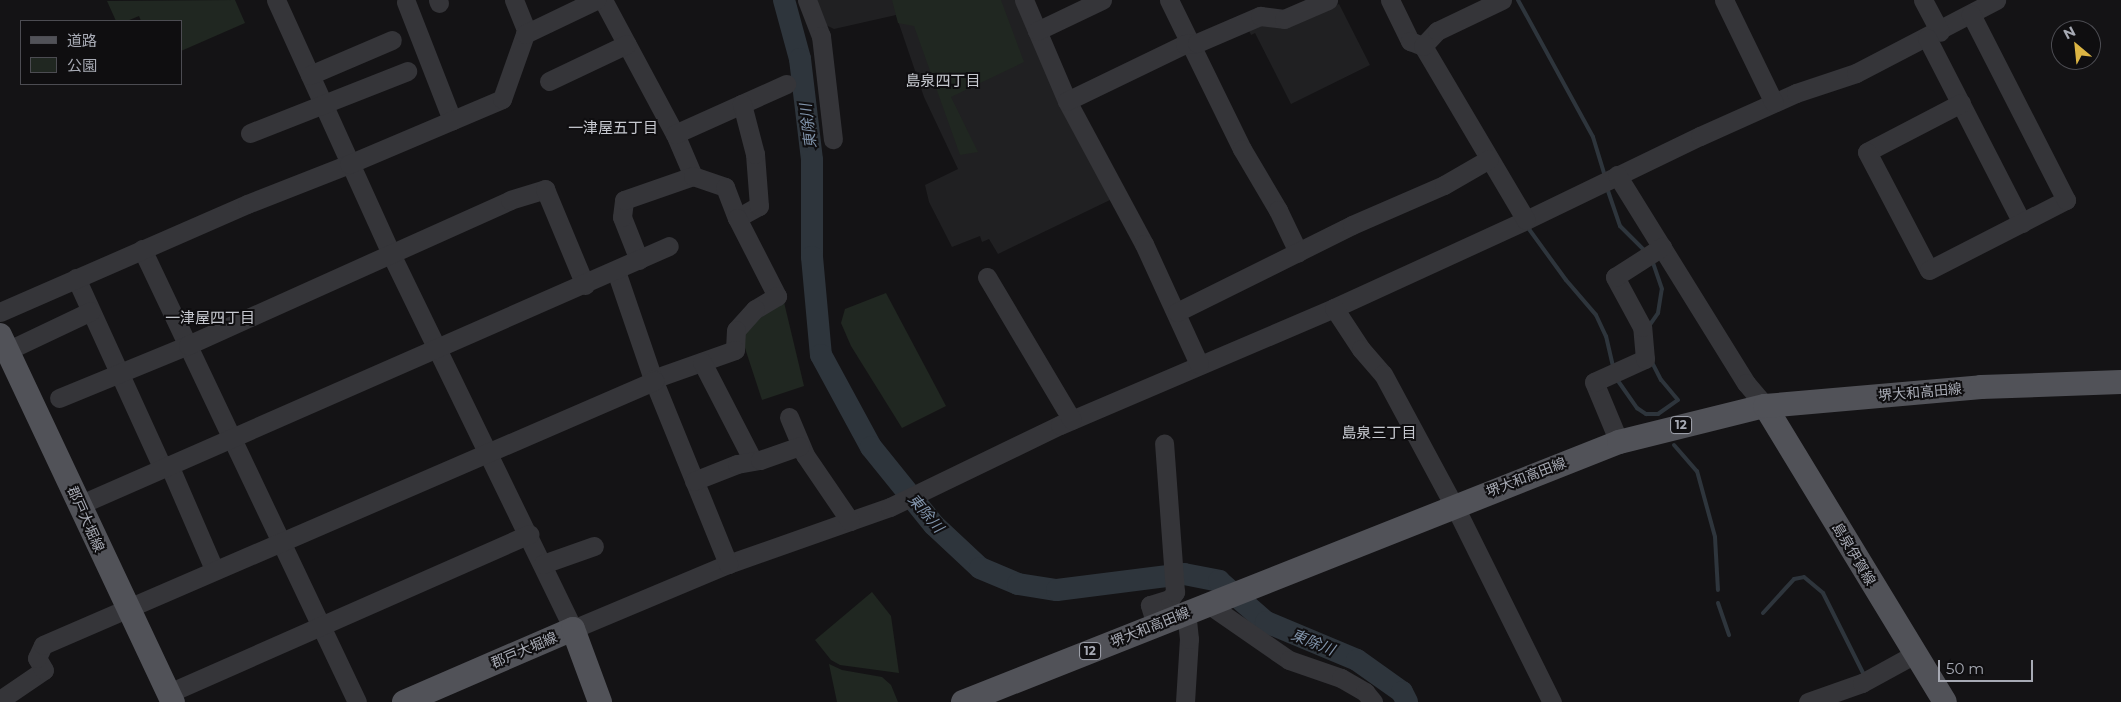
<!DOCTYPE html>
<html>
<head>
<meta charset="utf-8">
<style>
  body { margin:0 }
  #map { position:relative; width:2121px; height:702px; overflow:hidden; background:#141315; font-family:Montserrat,"Noto Sans JP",sans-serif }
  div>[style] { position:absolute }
  .built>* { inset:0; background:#202022 }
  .green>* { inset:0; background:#202721 }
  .stream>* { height:4px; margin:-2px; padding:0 2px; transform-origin:2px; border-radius:2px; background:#2e353c }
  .river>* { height:22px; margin:-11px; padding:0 11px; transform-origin:11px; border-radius:11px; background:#2e353c }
  .minor>* { height:19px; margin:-9.5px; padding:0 9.5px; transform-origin:9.5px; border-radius:9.5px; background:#353539 }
  .major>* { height:24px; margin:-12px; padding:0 12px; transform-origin:12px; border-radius:12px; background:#515258 }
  span { translate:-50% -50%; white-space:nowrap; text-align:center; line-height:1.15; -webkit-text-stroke:4px #0f0e10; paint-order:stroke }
  .shield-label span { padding:1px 4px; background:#0f0e10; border:1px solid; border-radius:4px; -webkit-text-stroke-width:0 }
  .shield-label { font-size:12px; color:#a7aab4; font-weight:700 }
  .street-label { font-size:14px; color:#a7aab4 }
  .neighbourhood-label { font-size:15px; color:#c7c9d0 }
  .water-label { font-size:15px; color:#8194ab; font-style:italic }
  .legend { position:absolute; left:20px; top:20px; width:162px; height:65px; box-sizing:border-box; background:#0f0e10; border:1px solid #4c4c52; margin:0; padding:6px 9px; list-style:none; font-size:15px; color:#a7aab4 }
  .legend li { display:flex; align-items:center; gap:10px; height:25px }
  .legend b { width:25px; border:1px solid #4c4c52 }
  .north { position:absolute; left:2051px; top:20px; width:50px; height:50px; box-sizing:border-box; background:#0f0e10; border:1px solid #4c4c52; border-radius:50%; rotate:332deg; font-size:14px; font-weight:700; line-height:20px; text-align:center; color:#a7aab4 }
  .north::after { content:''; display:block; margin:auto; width:18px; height:22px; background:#dcb544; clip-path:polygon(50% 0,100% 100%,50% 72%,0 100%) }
  .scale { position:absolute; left:1938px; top:660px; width:95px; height:22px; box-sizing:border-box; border:2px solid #a7aab4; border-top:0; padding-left:6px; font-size:15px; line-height:18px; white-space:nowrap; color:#a7aab4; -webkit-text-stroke:4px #0f0e10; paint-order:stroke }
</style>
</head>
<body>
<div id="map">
  <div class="built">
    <i style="clip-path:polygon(812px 0,1016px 0,1110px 200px,998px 254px,989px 239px,982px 242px,980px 236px,952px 247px,929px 202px,925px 185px,958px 169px,924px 97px,896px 15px,834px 29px,824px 24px)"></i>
    <i style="clip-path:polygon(1339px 4px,1370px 65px,1291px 104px,1255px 33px,1251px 35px,1248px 28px)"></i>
  </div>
  <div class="green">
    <i style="clip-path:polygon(235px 0,245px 23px,181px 51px,181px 21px,141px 21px,139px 16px,127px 21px,116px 21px,107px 1px)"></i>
    <i style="clip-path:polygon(892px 0,1001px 0,1024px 62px,951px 97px,978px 152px,960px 155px,914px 26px,898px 23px)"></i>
    <i style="clip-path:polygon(886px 293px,946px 406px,902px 428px,851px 346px,841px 323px,845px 309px)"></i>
    <i style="clip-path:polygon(783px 298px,804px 386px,762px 400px,743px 342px,748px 325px)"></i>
    <i style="clip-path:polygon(872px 592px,891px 616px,899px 673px,840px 665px,831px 660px,815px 640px)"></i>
    <i style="clip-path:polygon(829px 664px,842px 670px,882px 677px,891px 685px,898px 702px,837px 702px)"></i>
  </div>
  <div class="stream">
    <i style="left:1518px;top:0;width:156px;rotate:61.3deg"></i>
    <i style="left:1593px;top:137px;width:38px;rotate:73deg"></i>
    <i style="left:1607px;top:188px;width:40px;rotate:71.1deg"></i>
    <i style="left:1620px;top:226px;width:37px;rotate:45deg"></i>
    <i style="left:1526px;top:225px;width:68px;rotate:54deg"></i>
    <i style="left:1566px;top:280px;width:46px;rotate:49.4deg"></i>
    <i style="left:1596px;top:315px;width:23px;rotate:65deg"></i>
    <i style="left:1606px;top:336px;width:31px;rotate:77deg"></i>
    <i style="left:1649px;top:326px;width:16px;rotate:-55deg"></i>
    <i style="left:1658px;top:313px;width:24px;rotate:-81deg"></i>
    <i style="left:1662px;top:289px;width:31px;rotate:-109deg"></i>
    <i style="left:1616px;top:378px;width:37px;rotate:55deg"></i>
    <i style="left:1637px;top:408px;width:11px;rotate:34deg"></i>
    <i style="left:1646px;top:414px;width:12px"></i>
    <i style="left:1658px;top:414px;width:24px;rotate:-35deg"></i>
    <i style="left:1678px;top:400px;width:26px;rotate:-130deg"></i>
    <i style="left:1661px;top:380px;width:22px;rotate:-117deg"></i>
    <i style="left:1674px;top:445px;width:35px;rotate:49deg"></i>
    <i style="left:1697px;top:471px;width:68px;rotate:74.7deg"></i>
    <i style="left:1715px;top:537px;width:53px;rotate:86.8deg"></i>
    <i style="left:1718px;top:603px;width:34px;rotate:71deg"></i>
    <i style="left:1763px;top:613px;width:46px;rotate:-47.6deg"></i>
    <i style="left:1794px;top:579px;width:10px;rotate:-11deg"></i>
    <i style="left:1804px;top:577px;width:25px;rotate:40deg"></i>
    <i style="left:1823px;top:593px;width:92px;rotate:63.4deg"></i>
  </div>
  <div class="river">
    <i style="left:784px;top:0;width:61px;rotate:74.8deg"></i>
    <i style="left:800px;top:59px;width:102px;rotate:83.2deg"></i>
    <i style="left:812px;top:160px;width:97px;rotate:90deg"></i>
    <i style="left:812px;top:257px;width:98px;rotate:84.8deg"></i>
    <i style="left:821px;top:355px;width:105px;rotate:61.5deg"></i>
    <i style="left:871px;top:447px;width:100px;rotate:51.1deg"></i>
    <i style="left:934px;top:525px;width:63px;rotate:43.1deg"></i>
    <i style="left:980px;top:568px;width:41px;rotate:22.8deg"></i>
    <i style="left:1018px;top:584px;width:39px;rotate:9deg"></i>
    <i style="left:1057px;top:590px;width:128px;rotate:-7.2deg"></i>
    <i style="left:1184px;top:574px;width:36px;rotate:11deg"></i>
    <i style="left:1219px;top:581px;width:62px;rotate:41.1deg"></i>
    <i style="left:1266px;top:622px;width:99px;rotate:22.7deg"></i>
    <i style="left:1357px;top:660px;width:55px;rotate:35.4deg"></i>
    <i style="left:1402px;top:692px;width:11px;rotate:63deg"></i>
  </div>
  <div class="minor">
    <i style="left:276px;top:0;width:279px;rotate:65.6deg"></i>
    <i style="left:391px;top:254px;width:417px;rotate:64.1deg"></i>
    <i style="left:573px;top:629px;width:168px;rotate:-22.8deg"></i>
    <i style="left:728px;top:564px;width:172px;rotate:-19.4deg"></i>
    <i style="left:890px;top:507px;width:189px;rotate:-25.8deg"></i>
    <i style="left:1060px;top:425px;width:298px;rotate:-23.1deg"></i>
    <i style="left:1334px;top:308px;width:211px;rotate:-24.6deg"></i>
    <i style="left:1526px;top:220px;width:193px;rotate:-25.8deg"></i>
    <i style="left:1700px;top:136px;width:105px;rotate:-24.1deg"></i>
    <i style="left:1796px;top:93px;width:63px;rotate:-18.4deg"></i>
    <i style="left:1856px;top:73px;width:158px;rotate:-27.5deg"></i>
    <i style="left:438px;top:0;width:3px;rotate:72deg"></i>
    <i style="left:514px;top:0;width:35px;rotate:68deg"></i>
    <i style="left:603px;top:0;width:152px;rotate:61.8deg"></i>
    <i style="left:675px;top:134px;width:46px;rotate:66.8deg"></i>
    <i style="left:807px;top:0;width:39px;rotate:69deg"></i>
    <i style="left:821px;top:36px;width:104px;rotate:83.4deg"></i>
    <i style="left:1024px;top:0;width:110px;rotate:66.9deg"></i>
    <i style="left:1067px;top:101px;width:162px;rotate:61.7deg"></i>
    <i style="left:1144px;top:244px;width:132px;rotate:65.4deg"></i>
    <i style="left:1169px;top:0;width:166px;rotate:63.9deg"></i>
    <i style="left:1242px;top:149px;width:71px;rotate:59.5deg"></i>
    <i style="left:1278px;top:210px;width:47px;rotate:64.5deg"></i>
    <i style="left:1390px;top:0;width:46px;rotate:64deg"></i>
    <i style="left:1410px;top:41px;width:14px;rotate:21deg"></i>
    <i style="left:1423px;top:46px;width:202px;rotate:59.4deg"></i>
    <i style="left:1724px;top:0;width:114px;rotate:64.1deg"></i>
    <i style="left:1923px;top:0;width:36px;rotate:62deg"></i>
    <i style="left:406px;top:2px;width:127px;rotate:68.7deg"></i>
    <i style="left:1037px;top:31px;width:72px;rotate:-25.5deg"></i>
    <i style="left:1927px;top:38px;width:208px;rotate:62.8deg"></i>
    <i style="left:1423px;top:46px;width:21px;rotate:-47deg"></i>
    <i style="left:1437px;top:31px;width:72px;rotate:-25.5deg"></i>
    <i style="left:310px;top:75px;width:89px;rotate:-23.1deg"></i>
    <i style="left:549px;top:81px;width:86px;rotate:-25.4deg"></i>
    <i style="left:1067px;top:101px;width:131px;rotate:-25.8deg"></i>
    <i style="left:1185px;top:44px;width:12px;rotate:-5deg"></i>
    <i style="left:1197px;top:43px;width:69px;rotate:-23.2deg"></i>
    <i style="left:1260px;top:16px;width:24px;rotate:7deg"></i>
    <i style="left:1284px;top:19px;width:48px;rotate:-23.4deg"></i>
    <i style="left:1961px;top:103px;width:106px;rotate:152.5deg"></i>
    <i style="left:1867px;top:152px;width:133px;rotate:62.3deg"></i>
    <i style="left:1929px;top:270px;width:154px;rotate:-27.1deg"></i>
    <i style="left:2066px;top:200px;width:209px;rotate:-117.1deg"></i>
    <i style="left:250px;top:133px;width:169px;rotate:-21.5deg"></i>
    <i style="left:675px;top:134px;width:122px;rotate:-24.2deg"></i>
    <i style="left:1617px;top:175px;width:245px;rotate:58.2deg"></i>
    <i style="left:1746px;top:383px;width:30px;rotate:50deg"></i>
    <i style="left:737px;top:218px;width:25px;rotate:-29deg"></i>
    <i style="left:759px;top:206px;width:52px;rotate:-94.4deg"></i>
    <i style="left:755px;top:154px;width:52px;rotate:-104.6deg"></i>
    <i style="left:142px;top:249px;width:501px;rotate:64.61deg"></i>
    <i style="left:639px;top:260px;width:46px;rotate:-111.6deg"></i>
    <i style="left:622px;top:217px;width:17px;rotate:-83deg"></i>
    <i style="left:624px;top:200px;width:73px;rotate:-19.2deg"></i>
    <i style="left:693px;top:176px;width:34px;rotate:19deg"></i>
    <i style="left:725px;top:187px;width:33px;rotate:69deg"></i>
    <i style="left:737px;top:218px;width:88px;rotate:62.9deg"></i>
    <i style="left:777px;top:296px;width:26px;rotate:149deg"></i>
    <i style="left:755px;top:309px;width:28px;rotate:132deg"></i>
    <i style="left:736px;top:330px;width:20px;rotate:93deg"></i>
    <i style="left:735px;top:350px;width:87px;rotate:160.5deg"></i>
    <i style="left:616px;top:271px;width:114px;rotate:71.1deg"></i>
    <i style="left:653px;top:379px;width:200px;rotate:67.9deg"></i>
    <i style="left:987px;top:277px;width:166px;rotate:59.3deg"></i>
    <i style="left:76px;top:278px;width:208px;rotate:65.5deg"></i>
    <i style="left:1334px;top:308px;width:49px;rotate:56.6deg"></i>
    <i style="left:1361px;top:349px;width:33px;rotate:49deg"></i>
    <i style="left:1383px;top:374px;width:160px;rotate:61.7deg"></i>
    <i style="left:1459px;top:515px;width:209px;rotate:63.6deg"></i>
    <i style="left:0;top:312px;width:270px;rotate:-23.6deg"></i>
    <i style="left:247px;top:204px;width:110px;rotate:-21.4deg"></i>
    <i style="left:349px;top:164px;width:166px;rotate:-23deg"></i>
    <i style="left:502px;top:99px;width:69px;rotate:-70.5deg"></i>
    <i style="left:525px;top:34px;width:79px;rotate:-25.6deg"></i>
    <i style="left:1177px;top:312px;width:195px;rotate:-26.4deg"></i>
    <i style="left:1352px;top:225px;width:100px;rotate:-23.5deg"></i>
    <i style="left:1444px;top:185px;width:52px;rotate:-30deg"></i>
    <i style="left:0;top:350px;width:13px;rotate:-9deg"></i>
    <i style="left:13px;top:348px;width:86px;rotate:-25.4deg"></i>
    <i style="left:702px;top:362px;width:111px;rotate:62.7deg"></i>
    <i style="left:59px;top:398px;width:139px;rotate:-22.3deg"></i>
    <i style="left:188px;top:345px;width:353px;rotate:-24.2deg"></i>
    <i style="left:510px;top:200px;width:37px;rotate:-17deg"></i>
    <i style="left:545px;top:189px;width:104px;rotate:67.4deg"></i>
    <i style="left:789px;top:417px;width:41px;rotate:67.2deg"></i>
    <i style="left:805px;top:455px;width:80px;rotate:55.7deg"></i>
    <i style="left:1619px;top:442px;width:65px;rotate:-112.6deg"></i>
    <i style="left:1594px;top:382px;width:56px;rotate:-24.3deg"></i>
    <i style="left:1645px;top:359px;width:32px;rotate:-95deg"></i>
    <i style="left:1642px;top:327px;width:57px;rotate:-118.4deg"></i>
    <i style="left:1615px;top:277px;width:56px;rotate:-32.6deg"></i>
    <i style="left:169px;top:465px;width:113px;rotate:66.6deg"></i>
    <i style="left:694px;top:481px;width:46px;rotate:-21.6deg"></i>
    <i style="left:737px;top:464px;width:23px;rotate:-10deg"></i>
    <i style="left:760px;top:460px;width:42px;rotate:-19.3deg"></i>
    <i style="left:79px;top:505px;width:644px;rotate:-23.7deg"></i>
    <i style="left:543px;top:564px;width:54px;rotate:-19.4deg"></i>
    <i style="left:1208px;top:604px;width:98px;rotate:34.7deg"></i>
    <i style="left:1289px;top:660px;width:55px;rotate:19.1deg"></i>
    <i style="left:1341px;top:678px;width:28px;rotate:30deg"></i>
    <i style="left:1365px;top:692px;width:13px;rotate:51deg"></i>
    <i style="left:1156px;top:625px;width:21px;rotate:-107deg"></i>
    <i style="left:1150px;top:605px;width:21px;rotate:-17deg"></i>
    <i style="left:1170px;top:599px;width:9px;rotate:-54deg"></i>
    <i style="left:1175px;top:592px;width:149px;rotate:-94.2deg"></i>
    <i style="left:169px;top:693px;width:394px;rotate:-23.8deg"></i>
    <i style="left:0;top:700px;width:53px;rotate:-34.3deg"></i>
    <i style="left:44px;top:670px;width:14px;rotate:-120deg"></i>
    <i style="left:37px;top:658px;width:14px;rotate:-65deg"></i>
    <i style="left:43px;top:645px;width:666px;rotate:-23.37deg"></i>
    <i style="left:1185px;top:702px;width:63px;rotate:-86.4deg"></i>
    <i style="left:1189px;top:639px;width:27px;rotate:-96deg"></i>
    <i style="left:1808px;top:702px;width:57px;rotate:-19.4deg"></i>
    <i style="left:1862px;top:683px;width:60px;rotate:-28.7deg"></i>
  </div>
  <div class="major">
    <i style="left:0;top:335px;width:406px;rotate:64.8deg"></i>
    <i style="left:1765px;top:406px;width:346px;rotate:58.7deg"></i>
    <i style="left:404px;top:702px;width:184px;rotate:-23.4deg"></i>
    <i style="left:573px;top:629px;width:78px;rotate:69.7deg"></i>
    <i style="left:963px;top:702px;width:706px;rotate:-21.62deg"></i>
    <i style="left:1619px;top:442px;width:150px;rotate:-13.9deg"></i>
    <i style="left:1765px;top:406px;width:217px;rotate:-5deg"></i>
    <i style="left:1981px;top:387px;width:140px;rotate:-2deg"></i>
  </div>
  <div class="shield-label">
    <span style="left:1681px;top:425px">12</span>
    <span style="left:1090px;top:651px">12</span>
  </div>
  <div class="street-label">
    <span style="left:1920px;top:392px;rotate:-5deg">堺大和高田線</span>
    <span style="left:1526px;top:477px;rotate:-21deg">堺大和高田線</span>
    <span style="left:86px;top:519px;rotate:66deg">郡戸大堀線</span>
    <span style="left:1854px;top:554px;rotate:59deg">島泉伊賀線</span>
    <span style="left:1150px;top:627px;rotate:-22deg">堺大和高田線</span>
    <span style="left:524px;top:650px;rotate:-23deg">郡戸大堀線</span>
  </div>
  <div class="neighbourhood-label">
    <span style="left:943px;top:81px">島泉四丁目</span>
    <span style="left:613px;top:128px">一津屋五丁目</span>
    <span style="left:210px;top:318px">一津屋四丁目</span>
    <span style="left:1379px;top:433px">島泉三丁目</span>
  </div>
  <div class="water-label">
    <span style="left:808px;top:126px;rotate:-97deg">東除川</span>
    <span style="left:926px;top:513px;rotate:49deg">東除川</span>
    <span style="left:1313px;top:642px;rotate:22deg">東除川</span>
  </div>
  <ul class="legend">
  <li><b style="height:6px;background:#515258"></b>道路</li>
  <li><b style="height:14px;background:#202721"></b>公園</li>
  </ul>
  <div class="north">N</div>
  <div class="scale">50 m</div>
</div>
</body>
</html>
